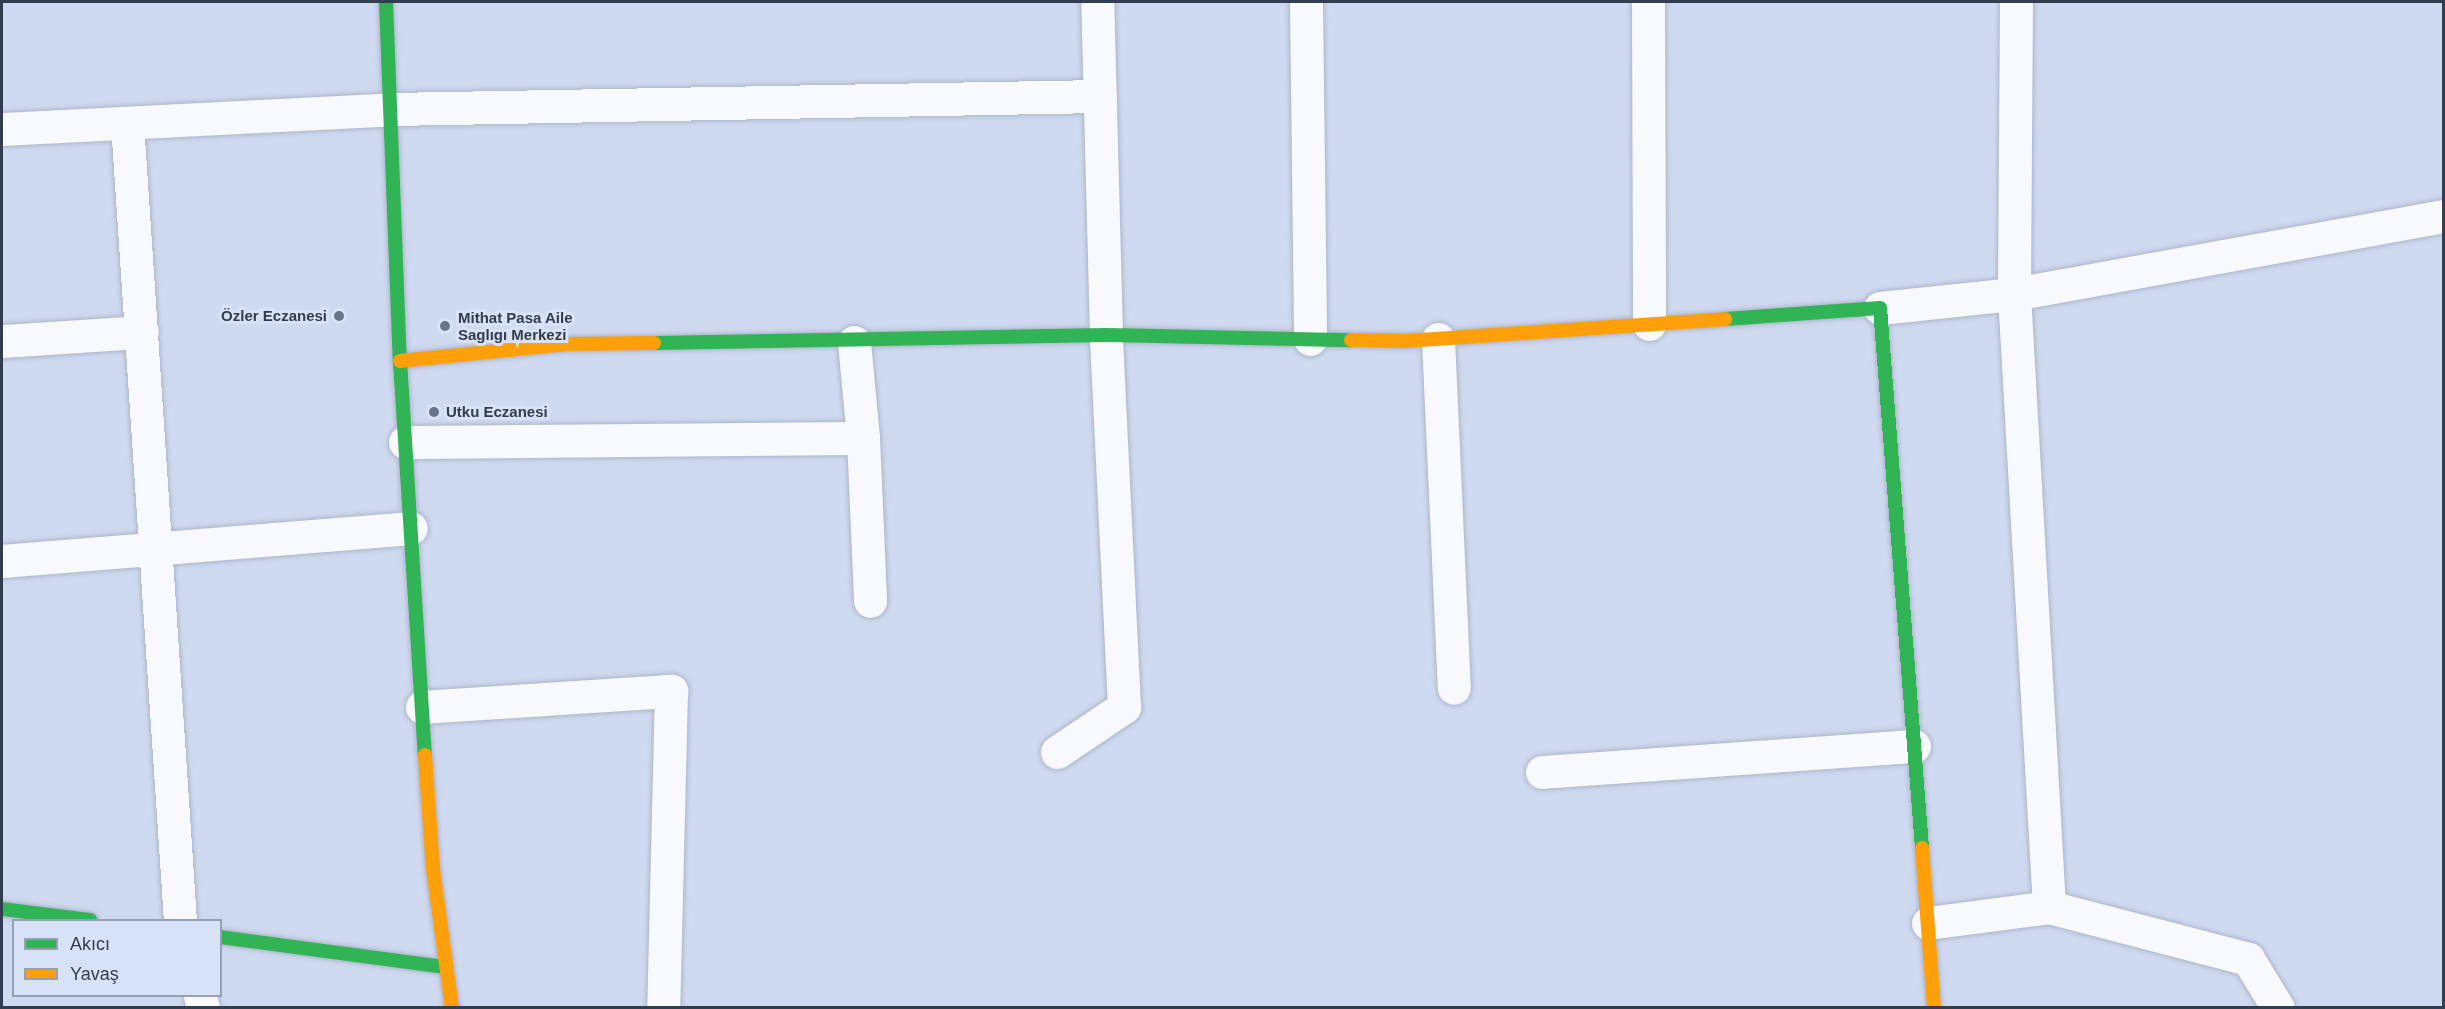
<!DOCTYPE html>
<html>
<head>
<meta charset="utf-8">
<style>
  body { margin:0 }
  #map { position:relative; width:2445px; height:1009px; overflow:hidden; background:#cfd9ef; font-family:Helvetica,sans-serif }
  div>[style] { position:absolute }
  .roads { filter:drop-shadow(0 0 2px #adb6ca) drop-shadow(0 0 2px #adb6ca) }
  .street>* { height:33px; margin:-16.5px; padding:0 16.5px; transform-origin:16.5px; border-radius:16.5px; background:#f8f9fd }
  .fast>* { height:14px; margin:-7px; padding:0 7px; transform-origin:7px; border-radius:7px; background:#30b455 }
  .slow>* { height:14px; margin:-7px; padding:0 7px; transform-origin:7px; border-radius:7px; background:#ff9f0a }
  .dots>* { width:16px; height:16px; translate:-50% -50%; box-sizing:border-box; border:3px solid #d8e2f6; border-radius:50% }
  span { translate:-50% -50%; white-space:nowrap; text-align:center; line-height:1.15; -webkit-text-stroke:6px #d8e2f6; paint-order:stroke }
  .poi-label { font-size:15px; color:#333d50; font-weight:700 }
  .right { translate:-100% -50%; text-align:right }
  .left { translate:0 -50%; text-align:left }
  .frame { position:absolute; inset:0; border:3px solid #333d50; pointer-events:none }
  .legend { position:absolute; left:12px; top:919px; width:210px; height:78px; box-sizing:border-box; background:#d8e2f6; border:2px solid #96a0b4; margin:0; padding:8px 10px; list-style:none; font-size:18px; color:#333d50 }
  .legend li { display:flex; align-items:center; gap:12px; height:30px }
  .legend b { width:30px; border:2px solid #96a0b4 }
</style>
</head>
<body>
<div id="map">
  <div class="roads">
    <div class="street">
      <i style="left:1306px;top:2px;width:337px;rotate:89.3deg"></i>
      <i style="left:1648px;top:2px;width:322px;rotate:89.8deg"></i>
      <i style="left:2016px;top:2px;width:292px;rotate:90.4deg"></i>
      <i style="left:2014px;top:294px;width:614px;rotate:86.73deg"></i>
      <i style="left:127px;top:123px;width:799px;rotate:86.2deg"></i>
      <i style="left:2px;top:129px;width:390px;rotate:-2.9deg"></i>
      <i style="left:391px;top:109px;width:709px;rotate:-1.05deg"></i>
      <i style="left:1880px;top:308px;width:135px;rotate:-6deg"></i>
      <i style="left:2014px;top:294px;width:437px;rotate:-10.3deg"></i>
      <i style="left:1438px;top:339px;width:349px;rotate:87.4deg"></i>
      <i style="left:2px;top:341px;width:140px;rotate:-3.7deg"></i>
      <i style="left:854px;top:342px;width:96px;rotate:84.6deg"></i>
      <i style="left:863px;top:438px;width:163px;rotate:87.5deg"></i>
      <i style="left:405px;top:442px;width:458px;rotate:-0.5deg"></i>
      <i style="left:2px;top:561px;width:410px;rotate:-4.6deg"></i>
      <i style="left:422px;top:707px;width:250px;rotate:-3.7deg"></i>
      <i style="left:671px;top:691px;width:317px;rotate:91.4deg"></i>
      <i style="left:1057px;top:752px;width:81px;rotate:-33.9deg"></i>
      <i style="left:1124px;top:707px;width:372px;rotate:-92.8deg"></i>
      <i style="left:1106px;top:335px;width:333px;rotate:-91.5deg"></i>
      <i style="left:1542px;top:772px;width:373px;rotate:-4deg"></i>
      <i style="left:1928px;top:923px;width:122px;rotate:-7.5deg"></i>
      <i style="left:2049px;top:907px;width:206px;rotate:14.6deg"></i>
      <i style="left:2248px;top:959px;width:57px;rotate:58.5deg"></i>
      <i style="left:200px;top:996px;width:12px;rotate:76deg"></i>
    </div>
    <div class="fast">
      <i style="left:386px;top:2px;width:359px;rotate:87.8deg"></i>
      <i style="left:400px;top:361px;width:395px;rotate:86.4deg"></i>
      <i style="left:1725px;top:319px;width:155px;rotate:-4.1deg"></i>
      <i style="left:1880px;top:308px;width:542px;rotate:85.55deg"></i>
      <i style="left:654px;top:343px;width:452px;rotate:-1deg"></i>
      <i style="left:1106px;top:335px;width:245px;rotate:1.2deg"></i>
      <i style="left:2px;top:909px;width:89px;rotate:7.1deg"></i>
      <i style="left:220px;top:937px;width:228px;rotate:7.6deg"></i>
    </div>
    <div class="slow">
      <i style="left:1351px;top:340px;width:54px;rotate:1.1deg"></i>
      <i style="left:1405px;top:341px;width:321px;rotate:-3.9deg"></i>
      <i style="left:400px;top:361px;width:167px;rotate:-5.8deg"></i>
      <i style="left:566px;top:344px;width:88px;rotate:-0.7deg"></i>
      <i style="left:425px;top:755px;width:114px;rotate:86deg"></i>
      <i style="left:433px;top:869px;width:140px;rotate:82.2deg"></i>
      <i style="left:1922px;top:848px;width:160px;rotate:85.7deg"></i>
    </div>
  </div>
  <div class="dots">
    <i style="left:339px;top:316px;background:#6a7488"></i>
    <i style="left:445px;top:326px;background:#6a7488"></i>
    <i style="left:434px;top:412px;background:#6a7488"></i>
  </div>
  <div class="poi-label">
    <span class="right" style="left:327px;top:316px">Özler Eczanesi</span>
    <span class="left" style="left:458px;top:326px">Mithat Pasa Aile<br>Saglıgı Merkezi</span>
    <span class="left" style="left:446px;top:412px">Utku Eczanesi</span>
  </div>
  <div class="frame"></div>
  <ul class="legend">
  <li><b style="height:8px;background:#30b455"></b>Akıcı</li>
  <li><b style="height:8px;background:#ff9f0a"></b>Yavaş</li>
  </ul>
</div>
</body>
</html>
